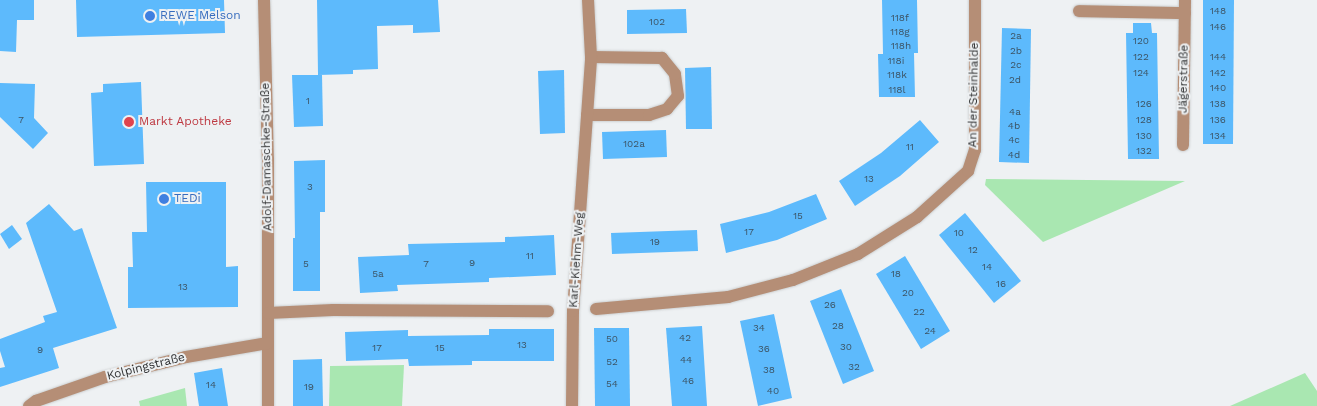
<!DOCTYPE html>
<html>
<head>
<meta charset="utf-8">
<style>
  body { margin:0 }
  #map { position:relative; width:1317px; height:406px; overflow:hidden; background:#eef1f3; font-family:"Work Sans",sans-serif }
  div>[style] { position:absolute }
  .green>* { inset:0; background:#a9e7b1 }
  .building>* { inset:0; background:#5dbafc }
  .roads { filter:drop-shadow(0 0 1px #cccfd0) drop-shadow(0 0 1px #cccfd0) }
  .minor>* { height:12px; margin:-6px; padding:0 6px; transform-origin:6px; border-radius:6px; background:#b58e76 }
  .dots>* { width:14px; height:14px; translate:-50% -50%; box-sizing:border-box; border:2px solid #eef1f3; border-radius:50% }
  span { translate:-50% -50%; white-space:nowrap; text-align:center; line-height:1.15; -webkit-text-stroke:4px #eef1f3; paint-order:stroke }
  .number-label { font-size:10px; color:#3c5465 }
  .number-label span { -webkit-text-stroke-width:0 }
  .shop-label { font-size:12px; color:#366cbe }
  .left { translate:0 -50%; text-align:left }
  .street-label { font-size:12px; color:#313233 }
  .health-label { font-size:12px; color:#be3a42 }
</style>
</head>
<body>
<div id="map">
  <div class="green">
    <i style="clip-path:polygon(986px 179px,1185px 181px,1043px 242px,985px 185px)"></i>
    <i style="clip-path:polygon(404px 365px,402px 406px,329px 406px,330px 366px)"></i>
    <i style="clip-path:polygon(1305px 373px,1317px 391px,1317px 406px,1230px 406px)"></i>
    <i style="clip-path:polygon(185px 388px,187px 406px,140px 406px,139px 401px)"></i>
  </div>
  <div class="building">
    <i style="clip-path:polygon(0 0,34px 0,34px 20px,17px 20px,16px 52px,0 51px)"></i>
    <i style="clip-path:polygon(76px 0,224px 0,225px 33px,77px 37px)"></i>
    <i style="clip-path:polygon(317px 0,438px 0,440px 32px,413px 33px,413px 25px,377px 26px,378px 69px,353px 70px,353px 74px,318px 75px)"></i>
    <i style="clip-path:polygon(882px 0,917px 0,918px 53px,914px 53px,915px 97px,879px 97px,878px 54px,883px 54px)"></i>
    <i style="clip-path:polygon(1203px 0,1234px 0,1233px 144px,1203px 144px)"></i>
    <i style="clip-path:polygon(686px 9px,687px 33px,627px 34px,627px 10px)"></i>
    <i style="clip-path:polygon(1133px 23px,1151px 23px,1152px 33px,1157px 33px,1159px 159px,1128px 159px,1126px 33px,1133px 33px)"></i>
    <i style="clip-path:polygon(1002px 28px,1031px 29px,1029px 163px,999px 162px)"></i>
    <i style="clip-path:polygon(711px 67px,712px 129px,686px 129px,685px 68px)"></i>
    <i style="clip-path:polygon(564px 70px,565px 133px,540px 134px,538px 71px)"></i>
    <i style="clip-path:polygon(292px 75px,322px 75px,323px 126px,294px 127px)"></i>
    <i style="clip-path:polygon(141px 82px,144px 164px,94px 166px,91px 93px,103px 92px,103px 84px)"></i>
    <i style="clip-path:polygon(0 83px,35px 84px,34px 118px,48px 133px,33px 149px,0 117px)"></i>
    <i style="clip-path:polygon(920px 120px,939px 142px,900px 176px,855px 206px,839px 181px,881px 153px)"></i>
    <i style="clip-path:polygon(666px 130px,667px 157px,603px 159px,602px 132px)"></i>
    <i style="clip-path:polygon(325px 160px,325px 212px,320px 212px,320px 291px,293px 291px,293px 238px,295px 238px,294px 161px)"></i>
    <i style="clip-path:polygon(146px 182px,226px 182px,226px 267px,238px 266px,238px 307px,128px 308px,128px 267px,133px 267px,132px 232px,147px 232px)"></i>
    <i style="clip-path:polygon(816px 194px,827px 219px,777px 240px,726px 253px,720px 224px,769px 212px)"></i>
    <i style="clip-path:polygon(49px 204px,74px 231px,82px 228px,117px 328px,53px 348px,59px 368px,0 387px,0 368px,5px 367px,0 351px,0 339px,45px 322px,43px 316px,57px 312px,26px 223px)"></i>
    <i style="clip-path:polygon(965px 213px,1021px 281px,994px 303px,939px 235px)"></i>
    <i style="clip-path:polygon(12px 225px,22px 239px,9px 249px,0 234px)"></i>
    <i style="clip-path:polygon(697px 230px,698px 251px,612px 254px,611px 233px)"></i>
    <i style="clip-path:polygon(554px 235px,556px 275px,489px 278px,489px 282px,397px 285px,398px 291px,360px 293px,358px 257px,409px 255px,408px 244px,505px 242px,505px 237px)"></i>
    <i style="clip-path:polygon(905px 256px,950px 331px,921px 349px,876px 274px)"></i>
    <i style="clip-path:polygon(841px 289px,874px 371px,843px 384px,810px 301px)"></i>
    <i style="clip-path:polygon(774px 314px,792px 398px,758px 406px,740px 321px)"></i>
    <i style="clip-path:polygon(702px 326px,707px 406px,672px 406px,666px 328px)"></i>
    <i style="clip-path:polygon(594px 328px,629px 328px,630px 406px,595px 406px)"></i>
    <i style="clip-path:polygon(489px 329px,554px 329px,554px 361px,472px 361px,472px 365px,409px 366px,408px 359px,346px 361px,345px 332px,408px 330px,408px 336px,489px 335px)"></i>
    <i style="clip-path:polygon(322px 359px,323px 406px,293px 406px,293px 360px)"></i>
    <i style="clip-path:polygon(222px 368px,228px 406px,199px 406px,194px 373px)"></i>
  </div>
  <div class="roads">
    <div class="minor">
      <i style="left:264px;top:0;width:159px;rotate:88.6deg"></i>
      <i style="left:268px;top:159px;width:247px;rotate:90deg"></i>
      <i style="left:1079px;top:11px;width:106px;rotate:1.1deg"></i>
      <i style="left:587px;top:115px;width:62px"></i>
      <i style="left:649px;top:115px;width:19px;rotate:-18deg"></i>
      <i style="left:667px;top:109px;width:17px;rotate:-50deg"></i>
      <i style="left:678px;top:96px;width:22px;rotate:-98deg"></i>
      <i style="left:675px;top:74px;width:21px;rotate:-129deg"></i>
      <i style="left:662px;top:58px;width:71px;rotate:-179.2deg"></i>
      <i style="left:1183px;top:145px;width:145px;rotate:-89.2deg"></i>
      <i style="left:596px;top:309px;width:133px;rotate:-5.2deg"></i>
      <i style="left:728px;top:297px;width:67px;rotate:-14.7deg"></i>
      <i style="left:793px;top:280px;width:70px;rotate:-21.8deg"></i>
      <i style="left:858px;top:254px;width:70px;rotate:-32.1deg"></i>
      <i style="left:917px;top:217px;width:69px;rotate:-42deg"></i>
      <i style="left:968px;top:171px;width:22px;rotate:-72deg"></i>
      <i style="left:975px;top:150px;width:150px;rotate:-90deg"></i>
      <i style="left:268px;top:313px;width:65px;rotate:-2.6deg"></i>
      <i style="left:333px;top:310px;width:215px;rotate:0.3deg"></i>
      <i style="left:29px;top:406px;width:9px;rotate:-36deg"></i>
      <i style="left:36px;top:401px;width:73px;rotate:-19.2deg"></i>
      <i style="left:105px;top:377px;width:83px;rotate:-13.9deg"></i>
      <i style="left:186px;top:357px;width:83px;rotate:-9.7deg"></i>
      <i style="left:572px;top:406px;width:95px;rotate:-89.4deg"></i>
      <i style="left:573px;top:311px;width:255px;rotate:-85.9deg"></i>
      <i style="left:591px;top:57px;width:57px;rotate:-93deg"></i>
    </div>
  </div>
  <div class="dots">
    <i style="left:150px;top:16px;background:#3f7fe0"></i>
    <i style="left:129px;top:122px;background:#e0444e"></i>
    <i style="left:164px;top:199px;background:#3f7fe0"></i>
  </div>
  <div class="number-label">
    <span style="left:1218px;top:11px">148</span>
    <span style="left:900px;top:18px">118f</span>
    <span style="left:657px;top:22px">102</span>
    <span style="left:1218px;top:27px">146</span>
    <span style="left:900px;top:32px">118g</span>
    <span style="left:1016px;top:36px">2a</span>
    <span style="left:1141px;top:41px">120</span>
    <span style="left:901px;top:46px">118h</span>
    <span style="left:1016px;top:51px">2b</span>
    <span style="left:1141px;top:57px">122</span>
    <span style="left:1218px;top:57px">144</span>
    <span style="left:896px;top:61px">118i</span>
    <span style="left:1016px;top:65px">2c</span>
    <span style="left:1141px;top:73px">124</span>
    <span style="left:1218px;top:73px">142</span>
    <span style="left:897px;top:75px">118k</span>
    <span style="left:1015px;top:80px">2d</span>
    <span style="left:1218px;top:88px">140</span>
    <span style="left:897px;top:90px">118l</span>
    <span style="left:308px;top:101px">1</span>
    <span style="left:1144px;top:104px">126</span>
    <span style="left:1218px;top:104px">138</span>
    <span style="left:1015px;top:112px">4a</span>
    <span style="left:21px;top:120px">7</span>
    <span style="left:1144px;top:120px">128</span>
    <span style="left:1218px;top:120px">136</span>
    <span style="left:1014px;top:126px">4b</span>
    <span style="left:1144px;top:136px">130</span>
    <span style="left:1218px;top:136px">134</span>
    <span style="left:1014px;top:140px">4c</span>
    <span style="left:634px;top:144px">102a</span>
    <span style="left:910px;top:147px">11</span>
    <span style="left:1144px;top:151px">132</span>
    <span style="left:1014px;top:155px">4d</span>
    <span style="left:869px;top:179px">13</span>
    <span style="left:310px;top:187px">3</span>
    <span style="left:798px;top:216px">15</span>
    <span style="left:749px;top:232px">17</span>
    <span style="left:959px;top:233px">10</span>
    <span style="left:655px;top:242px">19</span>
    <span style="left:973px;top:250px">12</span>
    <span style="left:530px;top:256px">11</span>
    <span style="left:472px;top:263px">9</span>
    <span style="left:306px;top:264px">5</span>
    <span style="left:426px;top:264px">7</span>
    <span style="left:987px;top:267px">14</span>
    <span style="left:378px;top:274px">5a</span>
    <span style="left:896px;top:274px">18</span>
    <span style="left:1001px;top:284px">16</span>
    <span style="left:183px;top:287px">13</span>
    <span style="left:908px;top:293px">20</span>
    <span style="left:830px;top:305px">26</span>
    <span style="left:919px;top:312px">22</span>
    <span style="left:838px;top:326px">28</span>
    <span style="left:759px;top:328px">34</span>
    <span style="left:930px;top:331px">24</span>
    <span style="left:685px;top:338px">42</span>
    <span style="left:612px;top:339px">50</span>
    <span style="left:522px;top:345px">13</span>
    <span style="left:846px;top:347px">30</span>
    <span style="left:377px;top:348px">17</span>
    <span style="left:440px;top:348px">15</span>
    <span style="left:764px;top:349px">36</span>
    <span style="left:40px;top:350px">9</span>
    <span style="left:686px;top:360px">44</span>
    <span style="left:612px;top:362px">52</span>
    <span style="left:854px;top:367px">32</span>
    <span style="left:769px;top:370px">38</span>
    <span style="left:688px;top:381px">46</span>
    <span style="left:612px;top:384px">54</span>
    <span style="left:211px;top:385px">14</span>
    <span style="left:309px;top:387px">19</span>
    <span style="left:773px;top:391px">40</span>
  </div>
  <div class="shop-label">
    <span class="left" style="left:160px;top:16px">REWE Melson</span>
    <span class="left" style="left:174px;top:199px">TEDi</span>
  </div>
  <div class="street-label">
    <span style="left:1184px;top:79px;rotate:-89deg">Jägerstraße</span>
    <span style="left:974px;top:95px;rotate:-89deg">An der Steinhalde</span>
    <span style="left:267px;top:157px;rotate:-91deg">Adolf-Damaschke-Straße</span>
    <span style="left:577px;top:260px;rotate:-86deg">Karl-Kiehm-Weg</span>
    <span style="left:146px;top:367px;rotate:-14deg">Kolpingstraße</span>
  </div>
  <div class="health-label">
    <span class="left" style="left:139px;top:122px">Markt Apotheke</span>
  </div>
</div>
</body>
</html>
